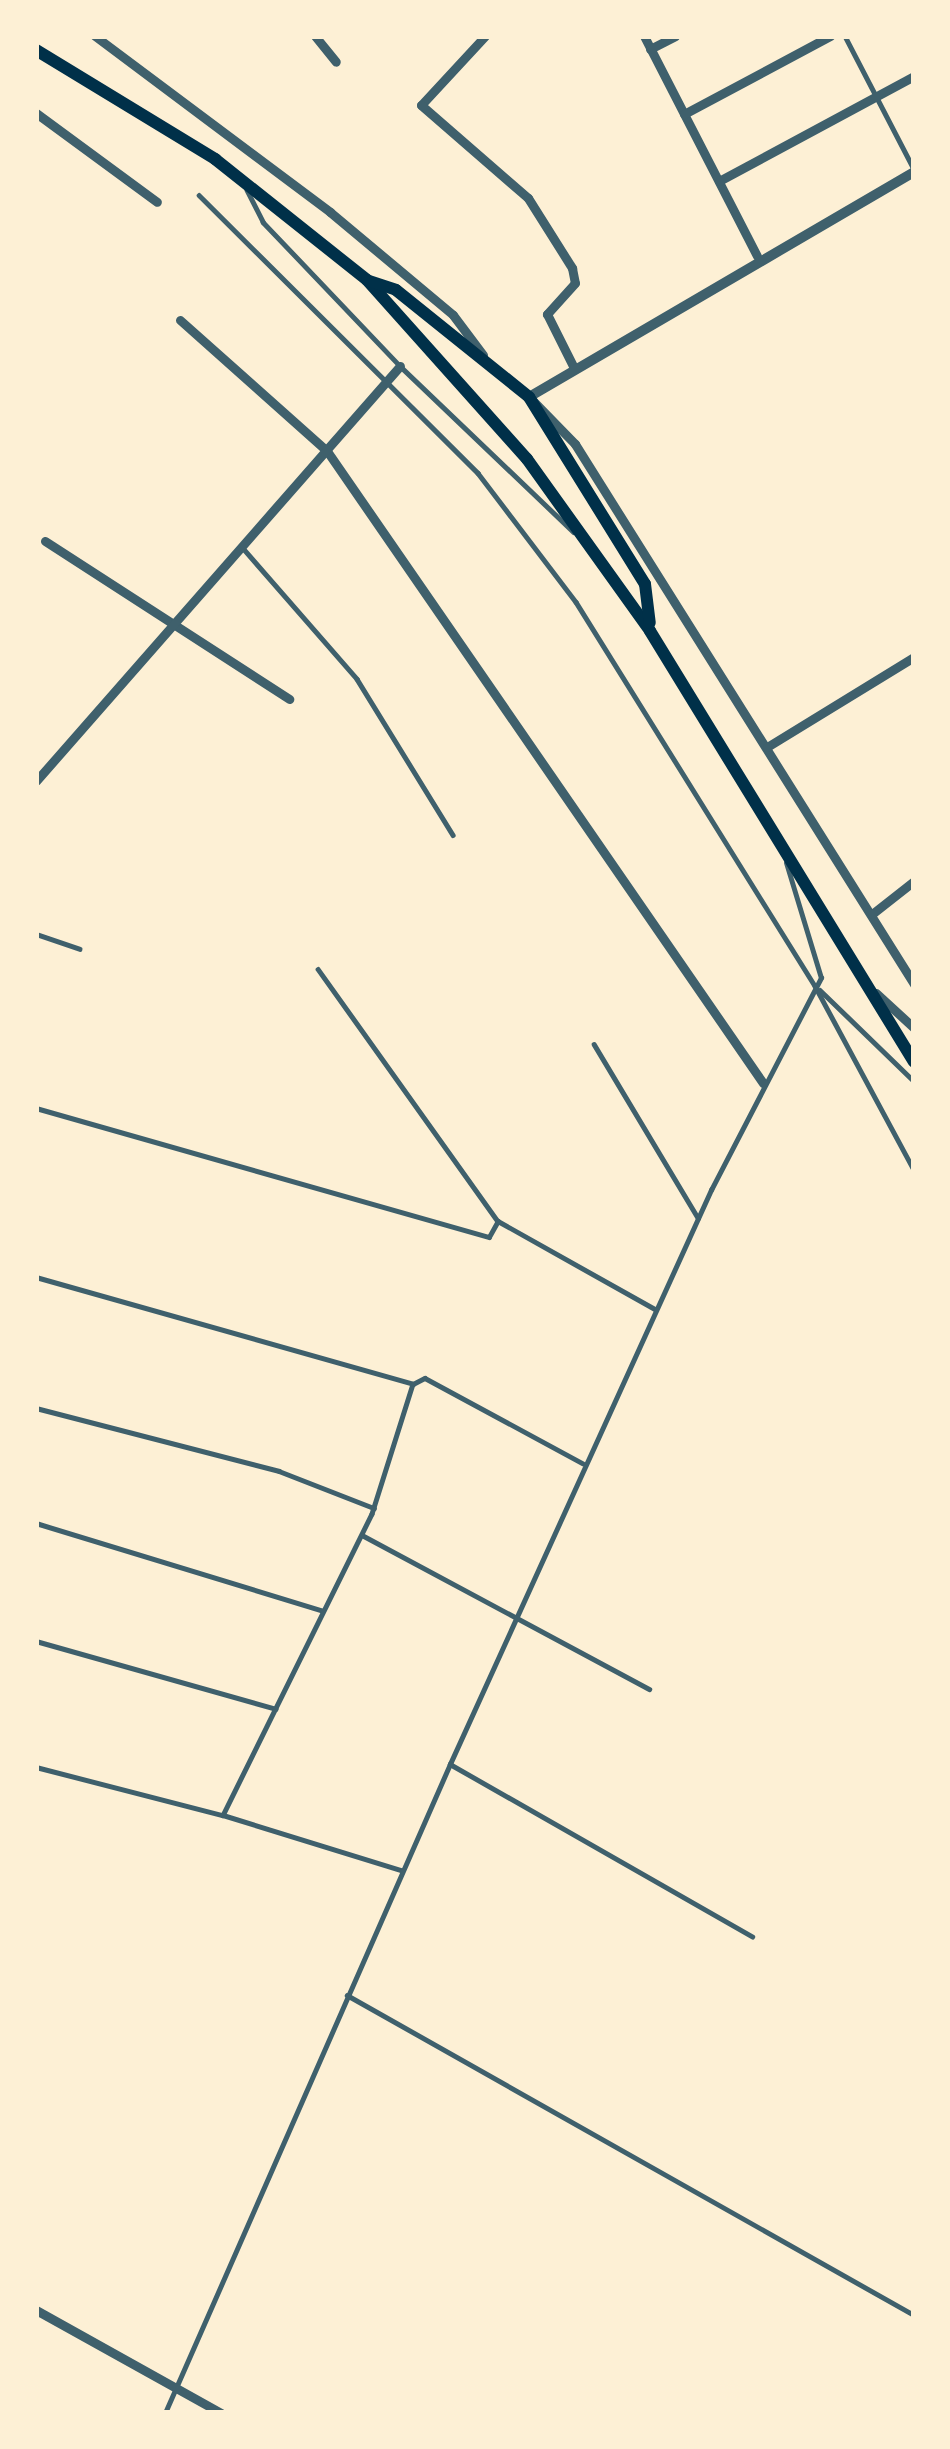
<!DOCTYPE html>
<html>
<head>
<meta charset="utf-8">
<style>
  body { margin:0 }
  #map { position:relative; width:950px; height:2449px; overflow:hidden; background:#fdf0d5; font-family:"DejaVu Sans",sans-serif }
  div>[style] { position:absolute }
  .service>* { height:4.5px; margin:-2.25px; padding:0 2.25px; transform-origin:2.25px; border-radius:2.25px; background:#3f606c }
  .minor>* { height:9px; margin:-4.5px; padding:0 4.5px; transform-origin:4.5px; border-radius:4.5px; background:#3f606c }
  .tertiary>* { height:10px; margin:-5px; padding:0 5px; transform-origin:5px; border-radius:5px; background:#3f606c }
  .secondary>* { height:12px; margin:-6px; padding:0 6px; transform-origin:6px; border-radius:6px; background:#003049 }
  span { translate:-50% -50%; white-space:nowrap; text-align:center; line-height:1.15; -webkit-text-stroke:10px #fdf0d5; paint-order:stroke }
  .frame { position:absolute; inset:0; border:39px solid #fdf0d5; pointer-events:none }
</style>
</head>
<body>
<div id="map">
  <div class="service">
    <i style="left:845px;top:36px;width:150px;rotate:62.6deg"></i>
    <i style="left:247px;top:190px;width:36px;rotate:63deg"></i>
    <i style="left:263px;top:222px;width:199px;rotate:46.4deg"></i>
    <i style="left:400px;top:366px;width:240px;rotate:43.7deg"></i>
    <i style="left:199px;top:195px;width:394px;rotate:44.9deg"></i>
    <i style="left:478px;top:473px;width:162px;rotate:52.8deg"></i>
    <i style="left:576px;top:602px;width:452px;rotate:58.1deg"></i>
    <i style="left:815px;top:986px;width:209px;rotate:61.7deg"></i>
    <i style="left:242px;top:547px;width:175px;rotate:48.9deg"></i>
    <i style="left:357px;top:679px;width:183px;rotate:58.4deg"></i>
    <i style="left:36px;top:934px;width:46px;rotate:18.8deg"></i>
    <i style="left:318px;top:969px;width:310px;rotate:54.5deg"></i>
    <i style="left:820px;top:990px;width:131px;rotate:44.1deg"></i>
    <i style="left:594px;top:1044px;width:203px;rotate:59.1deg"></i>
    <i style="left:36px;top:1108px;width:471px;rotate:15.9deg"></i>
    <i style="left:489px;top:1237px;width:18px;rotate:-61deg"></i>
    <i style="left:498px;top:1221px;width:180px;rotate:29.3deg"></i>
    <i style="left:36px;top:1277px;width:392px;rotate:15.8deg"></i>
    <i style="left:413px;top:1384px;width:136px;rotate:107.5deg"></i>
    <i style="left:372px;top:1514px;width:336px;rotate:116.3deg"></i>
    <i style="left:223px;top:1815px;width:186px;rotate:17.2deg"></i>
    <i style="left:413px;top:1384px;width:13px;rotate:-27deg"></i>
    <i style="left:425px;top:1378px;width:179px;rotate:28.4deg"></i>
    <i style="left:36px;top:1408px;width:251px;rotate:14.5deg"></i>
    <i style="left:279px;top:1471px;width:102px;rotate:21.3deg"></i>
    <i style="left:36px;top:1523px;width:300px;rotate:17deg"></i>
    <i style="left:362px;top:1535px;width:326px;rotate:28.2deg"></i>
    <i style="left:36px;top:1641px;width:249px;rotate:15.8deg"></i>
    <i style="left:450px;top:1764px;width:631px;rotate:-65.55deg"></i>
    <i style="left:711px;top:1190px;width:239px;rotate:-62.6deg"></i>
    <i style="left:821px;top:978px;width:120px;rotate:-106.9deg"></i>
    <i style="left:36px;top:1767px;width:192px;rotate:14.5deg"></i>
    <i style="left:347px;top:1995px;width:651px;rotate:29.44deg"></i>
    <i style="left:165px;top:2413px;width:709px;rotate:-66.29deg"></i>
    <i style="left:450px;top:1764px;width:348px;rotate:29.7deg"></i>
  </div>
  <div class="minor">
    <i style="left:95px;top:36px;width:294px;rotate:36.8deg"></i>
    <i style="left:330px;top:212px;width:160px;rotate:39.9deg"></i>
    <i style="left:453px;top:315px;width:50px;rotate:53.1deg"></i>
    <i style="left:315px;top:36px;width:33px;rotate:51deg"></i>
    <i style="left:485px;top:36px;width:94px;rotate:132.8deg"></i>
    <i style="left:421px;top:105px;width:142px;rotate:41deg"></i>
    <i style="left:528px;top:198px;width:83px;rotate:57.8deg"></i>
    <i style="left:572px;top:268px;width:15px;rotate:79deg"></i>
    <i style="left:575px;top:283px;width:42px;rotate:132.1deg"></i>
    <i style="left:547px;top:314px;width:58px;rotate:63.4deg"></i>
    <i style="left:644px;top:36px;width:247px;rotate:62.8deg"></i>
    <i style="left:650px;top:49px;width:28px;rotate:-27deg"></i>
    <i style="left:36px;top:113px;width:150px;rotate:36.3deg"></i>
    <i style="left:684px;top:114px;width:166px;rotate:-28.1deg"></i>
    <i style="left:719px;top:181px;width:221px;rotate:-28.3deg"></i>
    <i style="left:180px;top:320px;width:197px;rotate:41.7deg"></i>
    <i style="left:327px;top:451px;width:768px;rotate:55.4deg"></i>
    <i style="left:534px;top:402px;width:59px;rotate:45.7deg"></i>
    <i style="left:575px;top:444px;width:638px;rotate:57.88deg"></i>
    <i style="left:45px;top:541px;width:291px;rotate:32.9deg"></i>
    <i style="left:767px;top:747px;width:172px;rotate:-31.5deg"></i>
    <i style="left:36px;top:781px;width:552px;rotate:-48.75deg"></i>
    <i style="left:872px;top:914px;width:53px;rotate:-38.2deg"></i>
    <i style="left:876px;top:993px;width:52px;rotate:42.6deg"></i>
    <i style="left:36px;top:2310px;width:212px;rotate:29.1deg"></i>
  </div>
  <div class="tertiary">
    <i style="left:529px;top:397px;width:446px;rotate:-30.3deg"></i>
  </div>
  <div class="secondary">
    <i style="left:36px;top:50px;width:210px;rotate:31.3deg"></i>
    <i style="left:215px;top:159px;width:194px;rotate:38.5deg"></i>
    <i style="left:367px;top:280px;width:240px;rotate:48.2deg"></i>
    <i style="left:527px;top:459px;width:211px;rotate:54.4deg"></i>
    <i style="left:650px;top:631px;width:505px;rotate:58.51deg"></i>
    <i style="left:369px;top:281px;width:28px;rotate:18deg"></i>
    <i style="left:396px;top:290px;width:171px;rotate:38.8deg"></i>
    <i style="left:529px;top:397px;width:220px;rotate:58.2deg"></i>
    <i style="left:645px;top:584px;width:39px;rotate:83deg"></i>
  </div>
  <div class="frame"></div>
</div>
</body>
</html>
